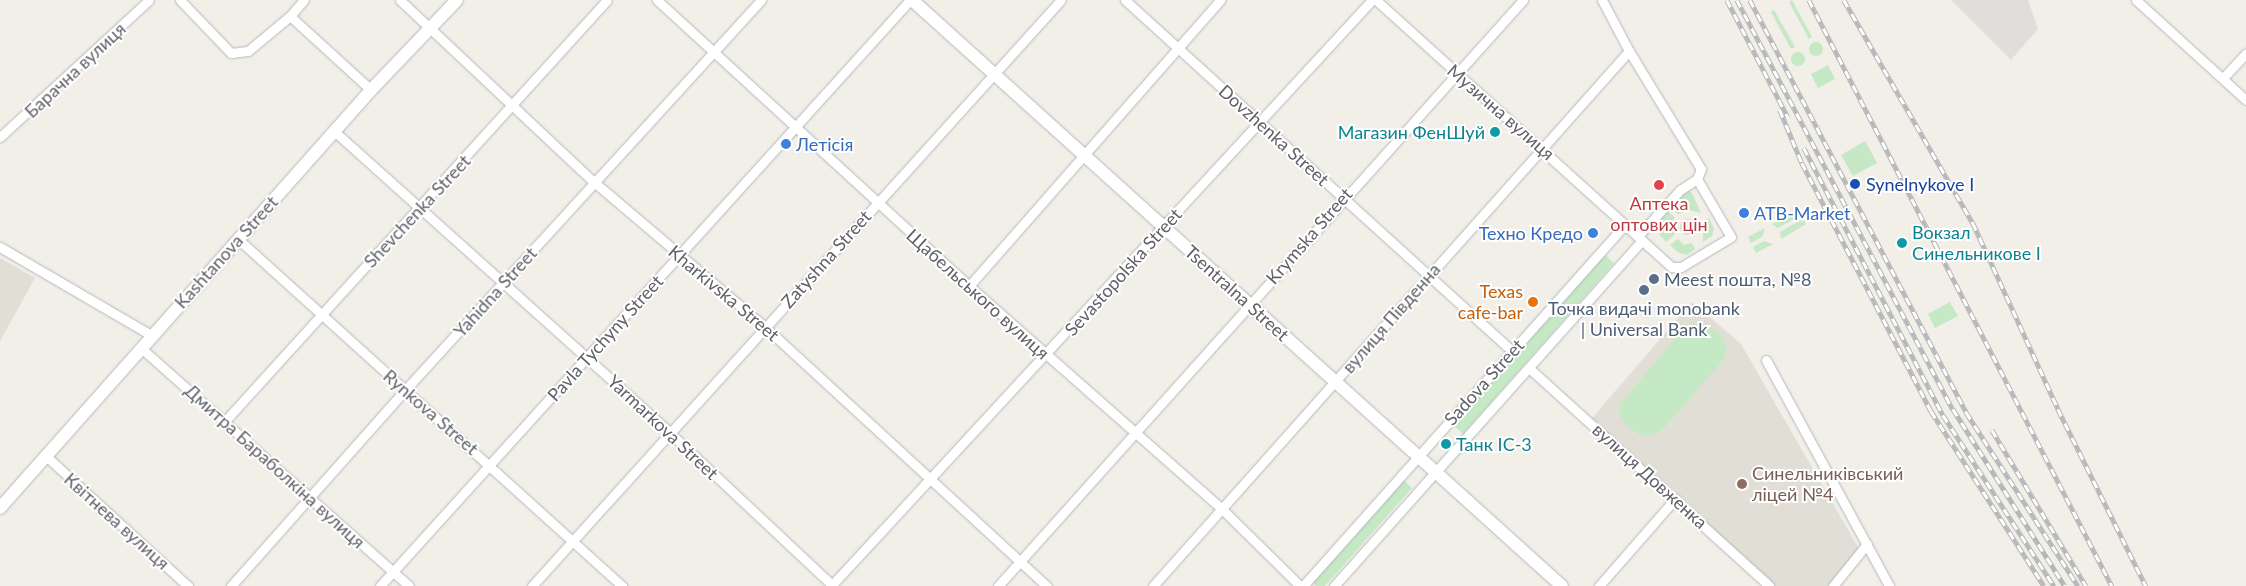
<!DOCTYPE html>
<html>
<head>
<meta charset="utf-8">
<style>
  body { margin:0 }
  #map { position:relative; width:2246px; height:586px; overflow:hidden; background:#f1efe8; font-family:Lato,sans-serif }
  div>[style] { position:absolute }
  .industrial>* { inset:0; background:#e0deda }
  .education>* { inset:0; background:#e1ded6 }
  .green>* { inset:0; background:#c5e8c5 }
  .round { border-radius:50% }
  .roads { filter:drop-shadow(0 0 1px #b5b8bc) drop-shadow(0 0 1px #b5b8bc) }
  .street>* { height:9px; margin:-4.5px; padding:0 4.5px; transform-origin:4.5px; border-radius:4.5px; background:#fff }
  .secondary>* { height:12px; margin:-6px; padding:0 6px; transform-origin:6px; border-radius:6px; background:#fff }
  .rail>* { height:4.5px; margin-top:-2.25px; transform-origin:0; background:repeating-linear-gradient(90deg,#fff 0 8px,#b6b7b8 0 16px); box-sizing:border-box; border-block:1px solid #b6b7b8 }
  .dots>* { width:14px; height:14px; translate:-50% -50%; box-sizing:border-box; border:2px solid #fff; border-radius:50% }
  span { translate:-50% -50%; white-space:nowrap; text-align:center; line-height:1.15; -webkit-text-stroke:4px #fff; paint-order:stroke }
  .street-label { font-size:18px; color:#5f6368 }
  .culture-label { font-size:18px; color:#0d838f }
  .right { translate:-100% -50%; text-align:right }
  .left { translate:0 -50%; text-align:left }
  .shop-label { font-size:18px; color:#366cbe }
  .transit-label { font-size:18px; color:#164399 }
  .health-label { font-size:18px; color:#be3a42 }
  .service-label { font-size:18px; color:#4e5e75 }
  .food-label { font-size:18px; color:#c56008 }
  .education-label { font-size:18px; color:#785e54 }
</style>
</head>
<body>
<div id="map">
  <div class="industrial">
    <i style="clip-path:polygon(1951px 0,2028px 0,2038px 29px,2011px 60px)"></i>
  </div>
  <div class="education">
    <i style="clip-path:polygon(0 258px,35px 278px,0 341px)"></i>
    <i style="clip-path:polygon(1692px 302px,1741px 344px,1859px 549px,1828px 586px,1774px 586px,1592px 418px)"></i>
  </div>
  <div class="green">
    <i style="clip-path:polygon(1792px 0,1812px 37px,1809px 39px,1789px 2px)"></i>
    <i style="clip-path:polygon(1774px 10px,1795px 47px,1791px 49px,1771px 12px)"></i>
    <i class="round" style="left:1809px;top:42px;width:14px;height:14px"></i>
    <i class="round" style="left:1791px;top:52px;width:14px;height:14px"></i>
    <i style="clip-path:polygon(1828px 65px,1835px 79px,1818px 88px,1811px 74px)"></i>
    <i style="clip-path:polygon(1865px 141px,1877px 163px,1853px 176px,1841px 155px)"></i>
    <i style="clip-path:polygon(1687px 190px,1692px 193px,1701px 213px,1689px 210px,1678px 214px,1669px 206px)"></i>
    <i style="clip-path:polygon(1798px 209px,1801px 215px,1778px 228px,1772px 224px)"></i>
    <i style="clip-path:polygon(1667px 211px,1675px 217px,1670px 225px,1675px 234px,1666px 242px,1658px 233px,1656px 223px)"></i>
    <i style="clip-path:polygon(1709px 218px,1714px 229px,1712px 236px,1703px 242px,1703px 221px)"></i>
    <i class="round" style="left:1680px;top:219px;width:16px;height:16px"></i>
    <i style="clip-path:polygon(1803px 219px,1806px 224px,1781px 239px,1780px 232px)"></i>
    <i style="clip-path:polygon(1765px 228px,1762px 237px,1751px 243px,1748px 237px)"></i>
    <i style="clip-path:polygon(1678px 239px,1684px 245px,1692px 243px,1695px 249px,1687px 255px,1679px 253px,1670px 245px)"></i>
    <i style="clip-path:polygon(1764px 241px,1773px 244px,1756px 253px,1753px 247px)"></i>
    <i style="clip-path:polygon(1604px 254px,1614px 263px,1463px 434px,1451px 423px)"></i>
    <i style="clip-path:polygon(1950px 302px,1958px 316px,1935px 328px,1928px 314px)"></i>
    <i style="clip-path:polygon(1699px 323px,1708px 325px,1722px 336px,1726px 349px,1724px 359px,1665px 427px,1652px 436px,1641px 436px,1625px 424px,1620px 415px,1620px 404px,1687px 325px)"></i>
    <i style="clip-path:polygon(1403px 479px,1412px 488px,1325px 586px,1316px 586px,1313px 582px)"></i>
  </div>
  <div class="roads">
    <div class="street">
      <i style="left:180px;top:0;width:74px;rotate:46.1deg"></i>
      <i style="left:231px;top:53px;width:17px;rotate:-7deg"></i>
      <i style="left:248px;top:51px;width:55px;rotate:-39.8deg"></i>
      <i style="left:290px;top:16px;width:21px;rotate:-49deg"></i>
      <i style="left:400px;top:0;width:266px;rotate:43.2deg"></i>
      <i style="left:594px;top:182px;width:224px;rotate:40.3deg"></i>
      <i style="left:765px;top:327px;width:383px;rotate:42.6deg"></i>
      <i style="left:657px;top:0;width:423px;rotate:42.5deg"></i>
      <i style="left:969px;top:286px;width:336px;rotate:41.4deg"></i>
      <i style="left:1221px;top:508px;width:111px;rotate:44.6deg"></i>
      <i style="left:1125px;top:0;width:522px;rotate:42.21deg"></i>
      <i style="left:1376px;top:0;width:399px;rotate:42.1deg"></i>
      <i style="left:1672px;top:267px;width:9px"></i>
      <i style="left:1681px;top:267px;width:58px;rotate:-31deg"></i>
      <i style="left:1731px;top:237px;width:67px;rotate:-120.4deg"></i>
      <i style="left:1602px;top:0;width:58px;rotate:62.1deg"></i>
      <i style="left:1629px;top:51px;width:138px;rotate:58.6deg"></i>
      <i style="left:1701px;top:169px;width:11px;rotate:112deg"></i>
      <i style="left:2136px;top:0;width:149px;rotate:42.3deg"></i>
      <i style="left:290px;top:16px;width:110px;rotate:42.4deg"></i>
      <i style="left:2223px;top:78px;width:34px;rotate:-47deg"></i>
      <i style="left:334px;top:131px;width:450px;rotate:41.9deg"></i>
      <i style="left:669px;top:432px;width:225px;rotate:43.2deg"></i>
      <i style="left:0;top:137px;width:202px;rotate:-42.6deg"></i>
      <i style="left:1638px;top:236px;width:62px;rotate:-47.6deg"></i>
      <i style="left:1680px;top:190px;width:20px;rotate:-33deg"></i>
      <i style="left:238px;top:239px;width:518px;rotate:42.1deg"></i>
      <i style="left:0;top:247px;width:175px;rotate:30.2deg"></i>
      <i style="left:969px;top:286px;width:381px;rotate:-48.7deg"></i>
      <i style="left:141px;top:348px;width:358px;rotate:41.6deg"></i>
      <i style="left:1766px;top:360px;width:257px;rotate:61.4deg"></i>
      <i style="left:1529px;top:368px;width:324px;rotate:42.2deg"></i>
      <i style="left:225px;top:421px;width:568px;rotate:-47.78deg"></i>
      <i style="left:46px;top:456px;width:193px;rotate:42.5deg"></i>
      <i style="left:231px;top:586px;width:264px;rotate:-48.4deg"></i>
      <i style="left:406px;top:389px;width:527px;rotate:-47.62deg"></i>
      <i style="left:380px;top:586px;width:790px;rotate:-47.87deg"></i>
      <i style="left:532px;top:586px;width:789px;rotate:-47.93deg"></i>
      <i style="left:831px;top:586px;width:798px;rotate:-47.29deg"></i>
      <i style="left:998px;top:586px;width:787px;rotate:-48.14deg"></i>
      <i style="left:1153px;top:586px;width:716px;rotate:-48.34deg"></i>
      <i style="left:1303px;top:586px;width:484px;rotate:-48.3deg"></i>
      <i style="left:1334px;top:586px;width:463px;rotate:-48.3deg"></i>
      <i style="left:1599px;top:586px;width:116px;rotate:-48.9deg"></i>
      <i style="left:1833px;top:586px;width:54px;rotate:-51deg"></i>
    </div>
    <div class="secondary">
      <i style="left:912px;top:0;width:875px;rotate:42.04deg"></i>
      <i style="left:0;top:508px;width:559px;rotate:-48.41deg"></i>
      <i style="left:371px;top:90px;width:124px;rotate:-46.3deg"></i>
    </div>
  </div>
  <div class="rail">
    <i style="left:1727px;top:0;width:132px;rotate:62.5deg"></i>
    <i style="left:1737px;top:0;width:463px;rotate:62.2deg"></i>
    <i style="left:1953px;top:409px;width:209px;rotate:57.7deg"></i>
    <i style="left:1750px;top:0;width:465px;rotate:62.3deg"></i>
    <i style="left:1966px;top:412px;width:207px;rotate:57.2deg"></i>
    <i style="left:1809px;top:0;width:660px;rotate:62.66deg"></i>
    <i style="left:1844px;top:0;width:258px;rotate:60deg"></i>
    <i style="left:1973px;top:223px;width:205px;rotate:65.4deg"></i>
    <i style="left:2058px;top:409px;width:198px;rotate:63.6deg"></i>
    <i style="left:1780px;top:110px;width:57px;rotate:67.5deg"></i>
    <i style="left:1802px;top:163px;width:280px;rotate:62.5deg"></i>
    <i style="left:1931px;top:411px;width:208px;rotate:57.1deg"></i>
    <i style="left:1804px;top:148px;width:301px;rotate:62.5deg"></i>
    <i style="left:1943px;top:415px;width:204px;rotate:57deg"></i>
    <i style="left:1992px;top:430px;width:182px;rotate:58.9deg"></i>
  </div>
  <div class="dots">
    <i style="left:1495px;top:132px;background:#0f9aa8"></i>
    <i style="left:786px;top:144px;background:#3f7fe0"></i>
    <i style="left:1855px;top:184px;background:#1a4fb4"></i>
    <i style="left:1659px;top:185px;background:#e0444e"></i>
    <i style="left:1744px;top:213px;background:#3f7fe0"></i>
    <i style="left:1593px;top:233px;background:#3f7fe0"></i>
    <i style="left:1902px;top:243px;background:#0f9aa8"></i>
    <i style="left:1654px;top:279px;background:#5c6f8a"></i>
    <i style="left:1644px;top:290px;background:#5c6f8a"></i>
    <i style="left:1533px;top:302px;background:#e8710a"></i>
    <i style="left:1446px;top:444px;background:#0f9aa8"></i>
    <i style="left:1742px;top:484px;background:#8d6e63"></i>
  </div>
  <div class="street-label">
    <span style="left:75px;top:70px;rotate:-43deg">Барачна вулиця</span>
    <span style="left:1501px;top:112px;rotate:41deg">Музична вулиця</span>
    <span style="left:1274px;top:135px;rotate:42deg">Dovzhenka Street</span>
    <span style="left:417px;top:211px;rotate:-47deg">Shevchenka Street</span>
    <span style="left:1309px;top:236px;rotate:-49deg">Krymska Street</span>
    <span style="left:226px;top:252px;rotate:-48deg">Kashtanova Street</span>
    <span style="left:826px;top:259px;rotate:-48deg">Zatyshna Street</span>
    <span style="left:1123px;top:272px;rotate:-48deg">Sevastopolska Street</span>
    <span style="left:495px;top:292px;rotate:-48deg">Yahidna Street</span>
    <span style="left:724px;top:293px;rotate:40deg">Kharkivska Street</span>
    <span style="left:1237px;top:293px;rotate:42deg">Tsentralna Street</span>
    <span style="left:978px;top:294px;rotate:42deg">Щабельського вулиця</span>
    <span style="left:1391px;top:318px;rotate:-49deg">вулиця Південна</span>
    <span style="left:605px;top:338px;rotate:-48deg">Pavla Tychyny Street</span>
    <span style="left:1484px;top:382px;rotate:-48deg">Sadova Street</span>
    <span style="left:431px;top:412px;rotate:41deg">Rynkova Street</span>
    <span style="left:663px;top:427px;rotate:43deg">Yarmarkova Street</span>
    <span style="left:275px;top:466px;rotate:42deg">Дмитра Бараболкіна вулиця</span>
    <span style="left:1650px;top:476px;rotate:42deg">вулиця Довженка</span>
    <span style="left:117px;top:521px;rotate:42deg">Квітнева вулиця</span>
  </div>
  <div class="culture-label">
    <span class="right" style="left:1485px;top:132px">Магазин ФенШуй</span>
    <span class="left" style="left:1912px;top:243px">Вокзал<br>Синельникове І</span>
    <span class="left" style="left:1456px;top:444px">Танк ІС-3</span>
  </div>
  <div class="shop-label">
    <span class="left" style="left:796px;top:144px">Летісія</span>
    <span class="left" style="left:1754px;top:213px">ATB-Market</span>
    <span class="right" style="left:1583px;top:233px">Техно Кредо</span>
  </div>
  <div class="transit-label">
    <span class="left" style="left:1866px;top:184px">Synelnykove I</span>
  </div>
  <div class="health-label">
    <span style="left:1659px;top:214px">Аптека<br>оптових цін</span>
  </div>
  <div class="service-label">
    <span class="left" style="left:1664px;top:279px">Meest пошта, №8</span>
    <span style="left:1644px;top:319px">Точка видачі monobank<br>| Universal Bank</span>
  </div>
  <div class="food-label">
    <span class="right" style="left:1523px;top:302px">Texas<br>cafe-bar</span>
  </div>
  <div class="education-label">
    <span class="left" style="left:1752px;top:484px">Синельниківський<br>ліцей №4</span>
  </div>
</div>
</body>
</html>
